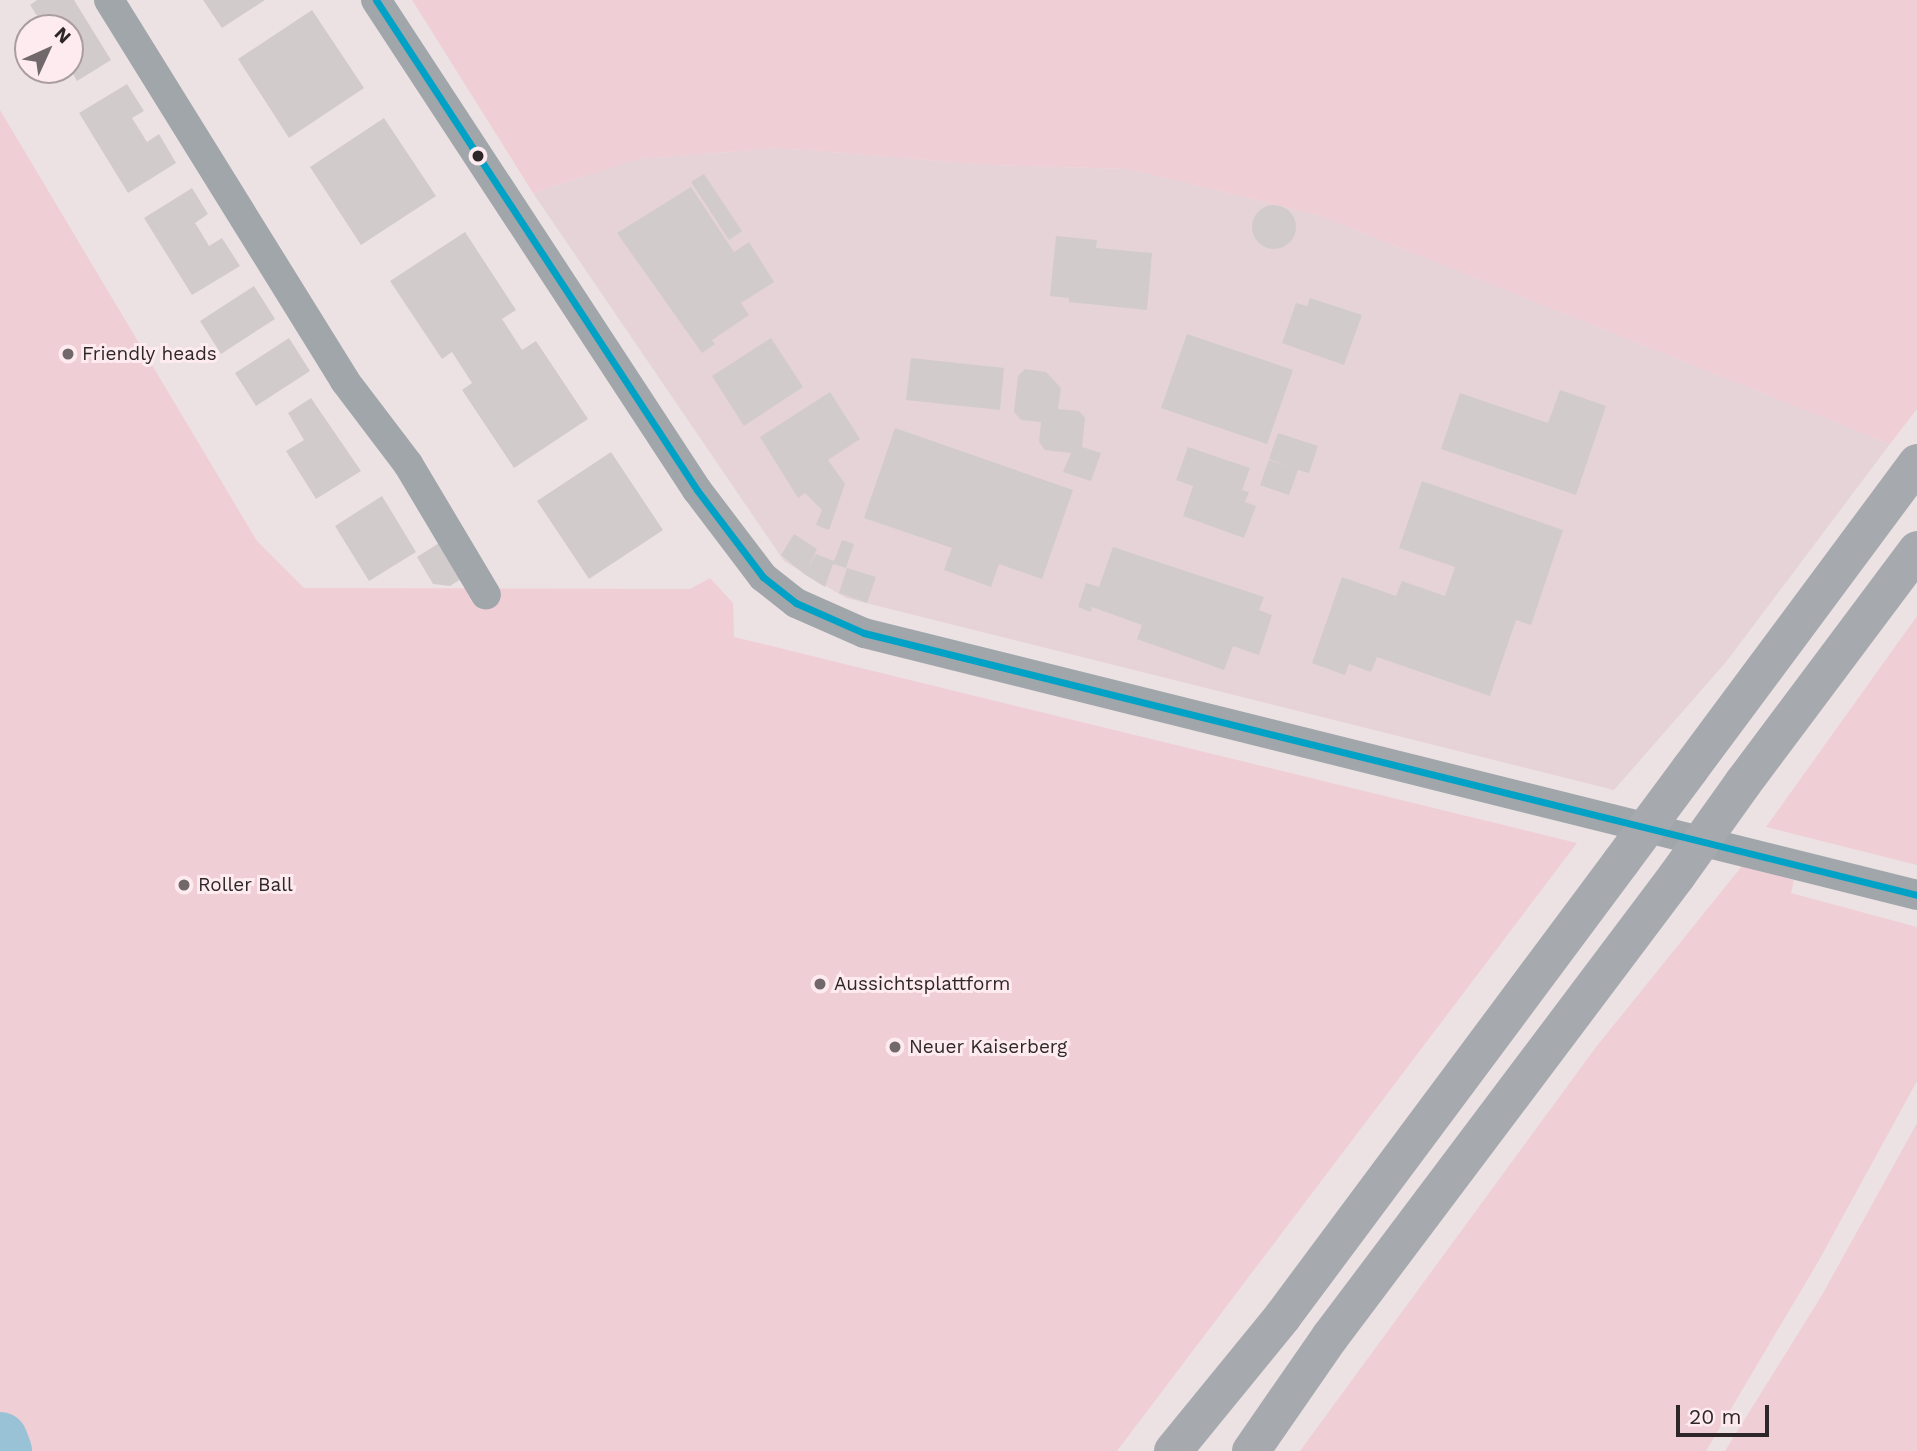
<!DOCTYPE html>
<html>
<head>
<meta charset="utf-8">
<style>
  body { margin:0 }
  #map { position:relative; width:1917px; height:1451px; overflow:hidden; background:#ece2e4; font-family:"Work Sans",sans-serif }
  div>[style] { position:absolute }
  .built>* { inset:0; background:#e5d3d7 }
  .green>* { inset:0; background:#f0ced6 }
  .river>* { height:56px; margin:-28px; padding:0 28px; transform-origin:28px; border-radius:28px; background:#99c2d7 }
  .building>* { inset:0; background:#d2cbcc }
  .round { border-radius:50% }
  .minor>* { height:30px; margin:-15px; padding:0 15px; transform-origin:15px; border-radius:15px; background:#a0a6aa }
  .trunk>* { height:38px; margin:-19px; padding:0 19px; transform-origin:19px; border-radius:19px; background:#a6aaae }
  .trunk-bridge>* { height:38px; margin:-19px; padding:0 19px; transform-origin:19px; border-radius:19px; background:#a6aaae }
  .bus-1>* { height:7px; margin:-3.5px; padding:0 3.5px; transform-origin:3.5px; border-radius:3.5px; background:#02a2c6 }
  .dots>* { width:19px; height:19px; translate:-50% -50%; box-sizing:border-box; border:4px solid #fdebef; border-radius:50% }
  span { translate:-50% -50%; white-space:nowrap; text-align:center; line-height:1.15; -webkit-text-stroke:6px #fdebef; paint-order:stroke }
  .poi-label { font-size:19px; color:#2e2729 }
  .left { translate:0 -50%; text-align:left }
  .north { position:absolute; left:14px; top:14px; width:70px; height:70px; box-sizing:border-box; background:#fdebef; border:2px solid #aa9da0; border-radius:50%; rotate:45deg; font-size:19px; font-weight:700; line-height:28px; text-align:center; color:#2e2729 }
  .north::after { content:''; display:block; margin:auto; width:24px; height:32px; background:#70686a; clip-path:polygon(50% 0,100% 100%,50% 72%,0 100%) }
  .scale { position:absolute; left:1676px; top:1405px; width:93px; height:32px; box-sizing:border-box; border:4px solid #2e2729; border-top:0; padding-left:9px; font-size:21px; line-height:24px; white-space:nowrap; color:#2e2729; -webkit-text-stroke:5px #fdebef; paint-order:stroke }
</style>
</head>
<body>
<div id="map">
  <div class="built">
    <i style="clip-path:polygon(779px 148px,990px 165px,1128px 169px,1318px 215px,1890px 444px,1726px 662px,1614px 790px,846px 598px,784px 561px,533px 193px,638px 159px)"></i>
  </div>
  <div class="green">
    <i style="clip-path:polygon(412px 0,1917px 0,1917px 409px,1890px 444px,1318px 215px,1128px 169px,990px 165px,779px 148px,638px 159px,533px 193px)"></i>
    <i style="clip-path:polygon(0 110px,257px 541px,304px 588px,690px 589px,710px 578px,733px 603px,734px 637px,1577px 843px,1117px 1451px,0 1451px)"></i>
    <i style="clip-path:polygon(1917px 616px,1917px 865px,1766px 827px)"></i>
    <i style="clip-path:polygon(1742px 866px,1794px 880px,1791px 893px,1917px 927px,1917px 1081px,1818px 1262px,1706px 1451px,1300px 1451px,1596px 1047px)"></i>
    <i style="clip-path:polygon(1917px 1123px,1917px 1451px,1725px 1451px,1822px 1295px)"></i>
  </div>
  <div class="river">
    <i style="left:0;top:1440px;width:12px;rotate:70deg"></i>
  </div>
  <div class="building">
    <i style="clip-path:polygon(37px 0,74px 0,111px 60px,77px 81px,70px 68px,70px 28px,45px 28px,30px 5px)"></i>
    <i style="clip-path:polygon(203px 0,265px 0,222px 28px)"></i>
    <i style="clip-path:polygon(312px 10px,364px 88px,289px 138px,238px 59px)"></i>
    <i style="clip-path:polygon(127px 84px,144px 111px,132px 118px,147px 142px,159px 134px,176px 163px,128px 193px,79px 113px)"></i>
    <i style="clip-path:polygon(384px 118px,436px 196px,361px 245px,310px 167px)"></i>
    <i style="clip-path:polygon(704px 174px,742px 231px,729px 240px,691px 182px)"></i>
    <i style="clip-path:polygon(691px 187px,734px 252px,749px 242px,774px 282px,741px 303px,749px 315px,712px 340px,715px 344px,702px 353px,617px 233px)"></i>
    <i style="clip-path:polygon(192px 188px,208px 214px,195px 223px,202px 234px,209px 246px,222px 238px,240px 266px,192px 295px,144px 218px)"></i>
    <i class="round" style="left:1252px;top:205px;width:44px;height:44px"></i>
    <i style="clip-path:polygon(465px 232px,516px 310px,502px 319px,522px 350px,536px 341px,588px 419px,514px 468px,462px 390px,472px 383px,452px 352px,442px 359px,390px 281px)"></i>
    <i style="clip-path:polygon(1056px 236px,1097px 240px,1096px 248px,1152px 253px,1147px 310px,1069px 302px,1069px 298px,1050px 296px)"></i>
    <i style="clip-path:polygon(254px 286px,275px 319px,221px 354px,200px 321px)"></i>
    <i style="clip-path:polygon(1310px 298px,1362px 315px,1344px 365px,1282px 343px,1296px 303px,1307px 306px)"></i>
    <i style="clip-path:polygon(1187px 334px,1293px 370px,1267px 444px,1161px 408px)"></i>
    <i style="clip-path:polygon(289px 338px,310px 371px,256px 406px,235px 373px)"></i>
    <i style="clip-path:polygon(771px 338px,803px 387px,744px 426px,712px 376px)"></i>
    <i style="clip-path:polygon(911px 358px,1004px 368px,1000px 410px,906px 400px)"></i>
    <i style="clip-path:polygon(1025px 369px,1046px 372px,1061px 388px,1058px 409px,1079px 411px,1085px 418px,1082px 447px,1101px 453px,1091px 481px,1063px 472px,1071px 453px,1045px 450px,1039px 442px,1041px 422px,1021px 420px,1014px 412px,1018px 376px)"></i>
    <i style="clip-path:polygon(1560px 390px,1606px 406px,1576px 495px,1441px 449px,1460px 393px,1548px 423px)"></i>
    <i style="clip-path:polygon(830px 392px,860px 439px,828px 460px,845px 484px,829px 530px,816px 525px,822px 510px,805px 493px,798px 498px,760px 437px)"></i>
    <i style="clip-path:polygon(311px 398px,361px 471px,316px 499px,286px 451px,304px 440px,288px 413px)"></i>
    <i style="clip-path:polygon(895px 428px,1073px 490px,1042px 579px,999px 564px,991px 587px,944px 570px,952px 548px,864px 518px)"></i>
    <i style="clip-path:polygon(1278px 433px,1318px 446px,1309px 473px,1298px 470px,1289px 495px,1260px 485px,1269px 460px,1293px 468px,1269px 459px)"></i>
    <i style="clip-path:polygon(1188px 447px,1250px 468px,1242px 490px,1249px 492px,1245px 502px,1256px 506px,1244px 538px,1183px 516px,1193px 486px,1176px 480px)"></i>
    <i style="clip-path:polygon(611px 452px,663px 530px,589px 579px,537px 501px)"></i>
    <i style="clip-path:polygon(1422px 481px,1563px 530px,1531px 625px,1516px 620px,1490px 696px,1377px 657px,1371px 672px,1349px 664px,1345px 675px,1312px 663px,1342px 577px,1396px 596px,1402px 581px,1445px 596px,1455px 567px,1399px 548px)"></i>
    <i style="clip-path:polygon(382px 496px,416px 552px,369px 581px,335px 526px)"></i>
    <i style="clip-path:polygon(794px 534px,817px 549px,808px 569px,816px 554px,834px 561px,842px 540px,854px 544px,846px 568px,833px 564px,825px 587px,804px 574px,781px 555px)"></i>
    <i style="clip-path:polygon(439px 543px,461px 579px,450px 586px,433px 584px,417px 557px)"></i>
    <i style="clip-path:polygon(1113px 547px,1264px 597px,1259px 610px,1272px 615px,1259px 655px,1233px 646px,1224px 670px,1137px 639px,1142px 625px,1092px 607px,1091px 612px,1078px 607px,1086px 583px,1099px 587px)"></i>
    <i style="clip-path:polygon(847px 568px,876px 577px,867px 603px,839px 593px)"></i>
  </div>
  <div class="minor">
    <i style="left:109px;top:0;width:448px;rotate:58.2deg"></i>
    <i style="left:345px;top:381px;width:104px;rotate:52.8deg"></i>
    <i style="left:408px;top:464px;width:152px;rotate:59.2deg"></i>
    <i style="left:376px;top:0;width:586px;rotate:56.77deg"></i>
    <i style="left:697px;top:490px;width:109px;rotate:52.8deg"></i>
    <i style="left:763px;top:577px;width:42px;rotate:38.2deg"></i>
    <i style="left:796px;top:603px;width:74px;rotate:23.8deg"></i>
    <i style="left:864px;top:633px;width:1085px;rotate:13.97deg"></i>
  </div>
  <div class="trunk">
    <i style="left:1690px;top:769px;width:381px;rotate:-53.4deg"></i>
    <i style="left:1743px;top:783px;width:291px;rotate:-53.2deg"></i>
    <i style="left:1173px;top:1451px;width:174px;rotate:-50.8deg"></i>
    <i style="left:1283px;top:1316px;width:566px;rotate:-53.33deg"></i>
    <i style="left:1251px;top:1451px;width:139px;rotate:-55.3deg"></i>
    <i style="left:1330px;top:1337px;width:576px;rotate:-53.05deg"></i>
  </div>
  <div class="trunk-bridge">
    <i style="left:1621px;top:862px;width:116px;rotate:-53.4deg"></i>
    <i style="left:1676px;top:877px;width:115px;rotate:-54.5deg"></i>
  </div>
  <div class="bus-1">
    <i style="left:376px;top:0;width:586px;rotate:56.77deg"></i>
    <i style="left:697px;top:490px;width:109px;rotate:52.8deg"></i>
    <i style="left:763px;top:577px;width:42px;rotate:38.2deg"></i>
    <i style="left:796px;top:603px;width:74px;rotate:23.8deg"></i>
    <i style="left:864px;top:633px;width:1085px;rotate:13.97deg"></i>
  </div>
  <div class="dots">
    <i style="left:478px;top:156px;background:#2e2729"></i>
    <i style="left:68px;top:354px;background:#70686a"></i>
    <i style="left:184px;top:885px;background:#70686a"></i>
    <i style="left:820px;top:984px;background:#70686a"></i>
    <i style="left:895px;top:1047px;background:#70686a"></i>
  </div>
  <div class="poi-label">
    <span class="left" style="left:82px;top:354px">Friendly heads</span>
    <span class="left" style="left:198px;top:885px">Roller Ball</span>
    <span class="left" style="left:834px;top:984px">Aussichtsplattform</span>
    <span class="left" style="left:909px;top:1047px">Neuer Kaiserberg</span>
  </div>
  <div class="north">N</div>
  <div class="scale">20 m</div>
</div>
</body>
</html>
